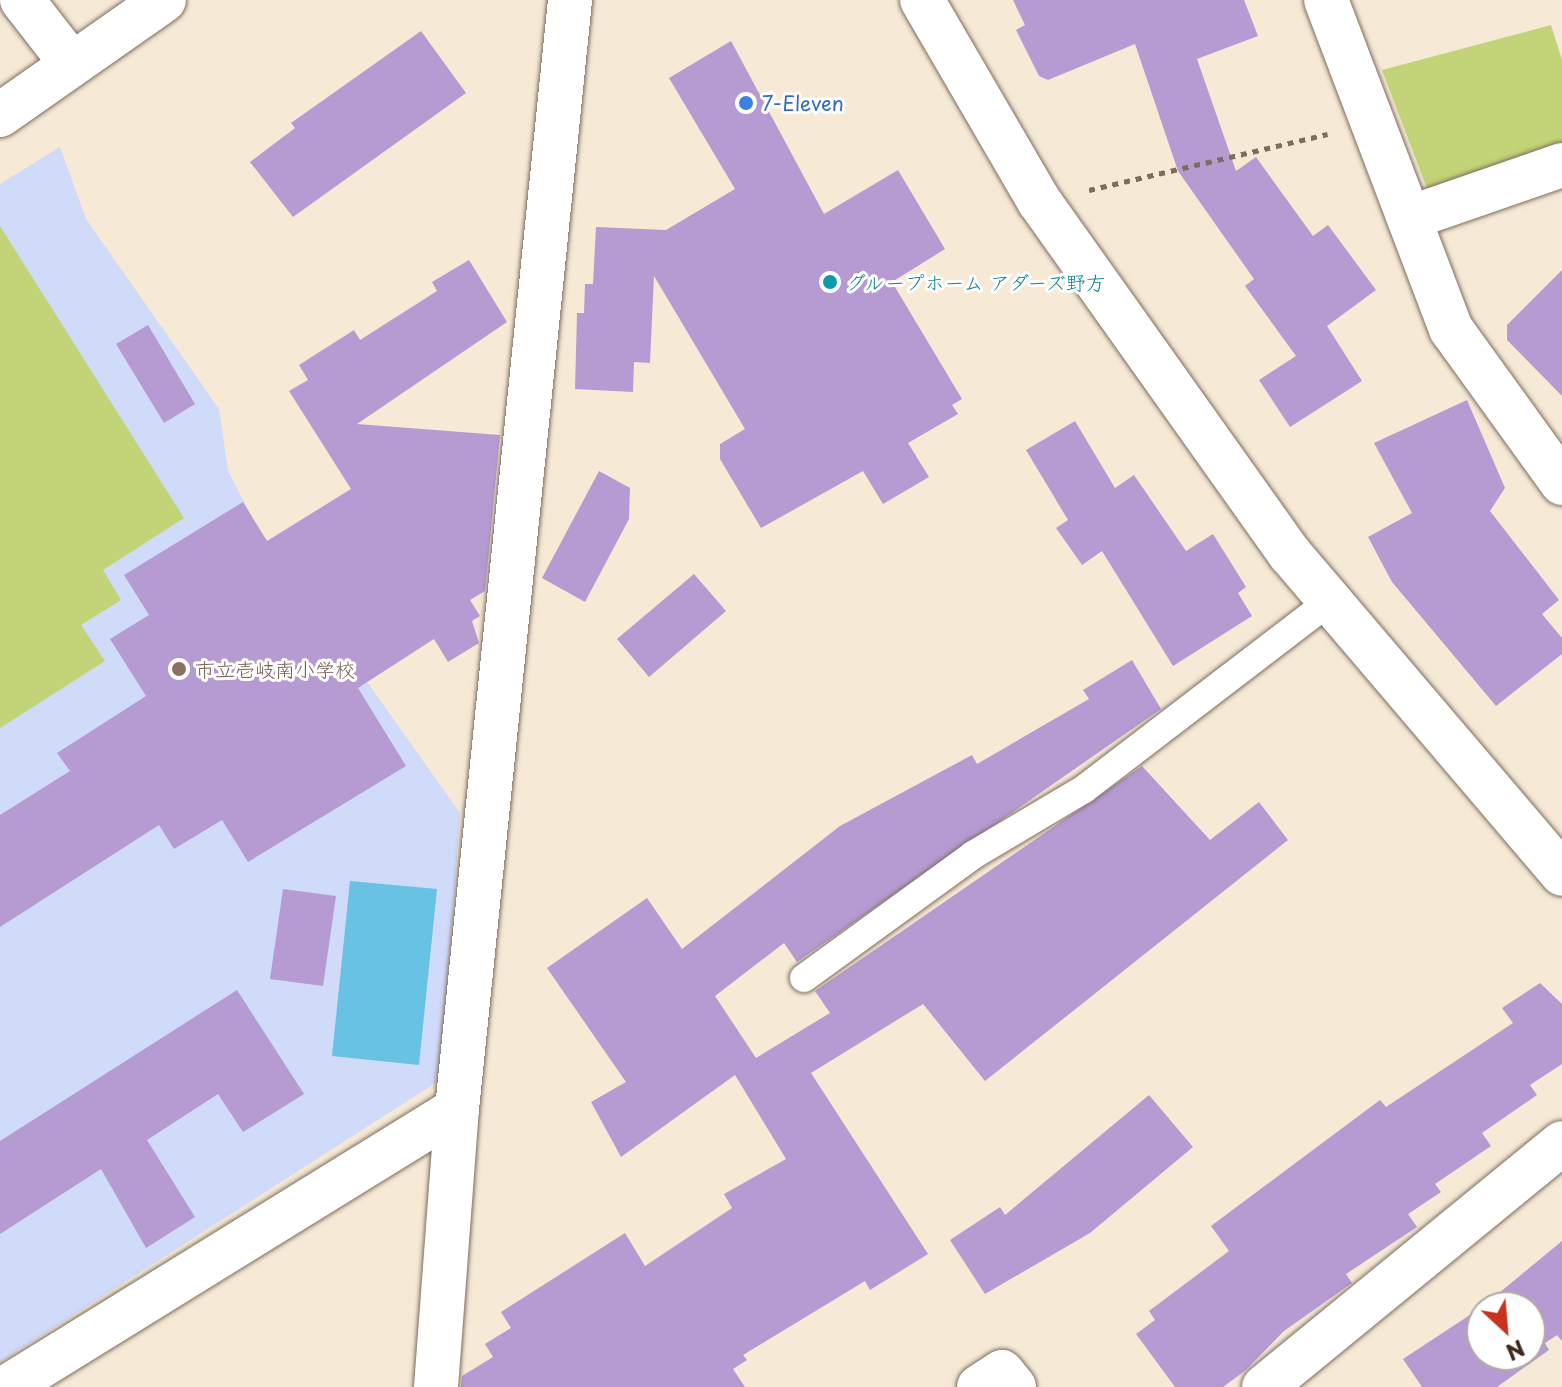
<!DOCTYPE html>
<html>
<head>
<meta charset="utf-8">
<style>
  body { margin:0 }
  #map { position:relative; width:1562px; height:1387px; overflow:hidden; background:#f6e9d5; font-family:"Playpen Sans","Klee One",sans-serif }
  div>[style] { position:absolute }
  .built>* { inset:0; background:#d0daf9 }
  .green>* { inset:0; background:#c2d477 }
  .water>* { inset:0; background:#67c2e4 }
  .building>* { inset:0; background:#b69bd3 }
  .path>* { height:5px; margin-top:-2.5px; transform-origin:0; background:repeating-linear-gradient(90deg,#7c6d5e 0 6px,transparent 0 12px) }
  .roads { filter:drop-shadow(0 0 2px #7c6d5e) drop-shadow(0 0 2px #7c6d5e) }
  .service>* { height:28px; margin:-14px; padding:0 14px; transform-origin:14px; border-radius:14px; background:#fff }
  .minor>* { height:44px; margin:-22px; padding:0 22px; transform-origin:22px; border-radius:22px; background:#fff }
  .tertiary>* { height:44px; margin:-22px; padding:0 22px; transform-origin:22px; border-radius:22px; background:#fff }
  .dots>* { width:22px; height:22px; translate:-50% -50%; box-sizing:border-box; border:4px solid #fff; border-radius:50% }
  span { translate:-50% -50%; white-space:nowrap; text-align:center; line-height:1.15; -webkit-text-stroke:6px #fff; paint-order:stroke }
  .shop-label { font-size:20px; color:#366cbe }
  .left { translate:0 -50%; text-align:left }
  .culture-label { font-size:20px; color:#0d838f }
  .education-label { font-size:20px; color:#785e54 }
  .north { position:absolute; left:1466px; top:1291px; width:80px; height:80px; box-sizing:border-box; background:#fff; border:2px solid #b1aaa5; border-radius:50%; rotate:154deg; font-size:22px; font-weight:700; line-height:32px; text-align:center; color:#3b2a1e }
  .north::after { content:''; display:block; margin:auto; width:28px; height:36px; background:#c8321e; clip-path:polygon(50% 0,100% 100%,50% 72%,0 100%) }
</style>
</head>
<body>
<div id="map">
  <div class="built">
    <i style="clip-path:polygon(60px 147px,86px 219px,219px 409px,228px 471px,256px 525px,460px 813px,442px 1079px,0 1362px,0 184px)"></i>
  </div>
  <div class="green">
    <i style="clip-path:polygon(1551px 25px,1562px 60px,1562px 153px,1431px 199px,1382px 70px)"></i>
    <i style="clip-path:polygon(0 226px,184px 518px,103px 570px,121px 600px,81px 625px,105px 661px,0 728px)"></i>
  </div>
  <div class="water">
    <i style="clip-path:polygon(350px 881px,437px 889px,419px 1065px,332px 1056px)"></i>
  </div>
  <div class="building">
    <i style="clip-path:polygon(1013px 0,1244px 0,1258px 36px,1197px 59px,1236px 171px,1256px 157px,1313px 236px,1328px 225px,1376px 290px,1327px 326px,1362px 381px,1290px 427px,1259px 380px,1296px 356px,1245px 286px,1254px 279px,1178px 171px,1135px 44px,1048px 80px,1039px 76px,1016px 30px,1025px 25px)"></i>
    <i style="clip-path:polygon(421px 31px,466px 93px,293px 217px,250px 162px,295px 128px,291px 123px)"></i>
    <i style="clip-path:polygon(731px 41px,824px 214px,898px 170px,945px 249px,892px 282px,962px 399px,952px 405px,958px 414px,908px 443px,929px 477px,883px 504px,863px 471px,761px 528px,720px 459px,720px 444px,745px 429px,654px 276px,650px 363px,634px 362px,633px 392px,575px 389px,577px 313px,584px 313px,585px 284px,593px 284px,596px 227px,666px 230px,735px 189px,669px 78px)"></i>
    <i style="clip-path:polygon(469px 260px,507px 322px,357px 424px,500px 435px,485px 591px,470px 600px,480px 616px,472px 621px,479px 643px,448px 662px,434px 639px,358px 688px,406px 766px,248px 862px,222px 820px,174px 849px,159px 825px,0 927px,0 815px,70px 771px,57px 753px,146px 696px,110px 639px,149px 615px,124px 575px,243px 502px,267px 541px,351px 489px,289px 391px,308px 380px,299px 365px,354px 330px,360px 340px,437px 291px,432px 282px)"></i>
    <i style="clip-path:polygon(1562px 270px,1562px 396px,1507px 340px,1507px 325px)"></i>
    <i style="clip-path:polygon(148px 325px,195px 404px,164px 423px,116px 344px)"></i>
    <i style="clip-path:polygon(1467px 400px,1505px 488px,1490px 511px,1559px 600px,1542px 614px,1562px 638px,1562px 654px,1496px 706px,1392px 582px,1368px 537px,1412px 513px,1374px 443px)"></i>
    <i style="clip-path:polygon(1075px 421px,1115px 488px,1134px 475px,1186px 551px,1213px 534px,1246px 587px,1238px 593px,1252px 616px,1173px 666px,1102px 551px,1082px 565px,1056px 528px,1068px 520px,1026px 450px)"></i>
    <i style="clip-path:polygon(599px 471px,630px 488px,629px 519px,585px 602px,542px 578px)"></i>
    <i style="clip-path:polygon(694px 574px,726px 611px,649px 677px,617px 639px)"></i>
    <i style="clip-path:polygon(1132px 660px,1161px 709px,797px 962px,784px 943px,715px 996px,756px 1058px,830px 1013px,815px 991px,1142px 766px,1210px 840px,1259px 802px,1288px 840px,985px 1081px,923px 1004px,811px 1073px,928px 1254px,870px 1290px,865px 1281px,743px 1355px,747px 1360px,733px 1369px,745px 1387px,461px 1387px,462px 1376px,493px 1357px,485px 1344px,511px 1328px,501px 1312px,625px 1233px,645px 1266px,732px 1208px,724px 1194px,786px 1159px,735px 1075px,621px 1157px,591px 1102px,626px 1082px,547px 968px,647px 898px,682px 949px,840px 826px,972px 755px,977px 764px,1089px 699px,1083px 690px)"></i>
    <i style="clip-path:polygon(283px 889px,336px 896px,323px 986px,270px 979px)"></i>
    <i style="clip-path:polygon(1540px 983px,1562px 1004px,1562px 1064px,1530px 1085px,1537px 1095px,1482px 1133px,1491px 1146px,1435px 1184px,1441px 1192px,1408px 1214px,1417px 1227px,1346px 1274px,1352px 1283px,1284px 1331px,1246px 1370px,1223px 1387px,1175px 1387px,1136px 1334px,1155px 1320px,1149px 1311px,1229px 1251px,1211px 1226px,1380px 1100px,1386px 1107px,1513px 1023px,1502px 1008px)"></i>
    <i style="clip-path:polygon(237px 990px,304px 1094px,243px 1132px,218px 1094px,147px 1140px,195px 1217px,146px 1248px,101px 1169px,0 1234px,0 1141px)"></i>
    <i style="clip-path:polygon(1149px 1095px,1193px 1147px,1090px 1233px,985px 1294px,950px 1240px,1000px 1207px,1005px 1215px)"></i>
    <i style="clip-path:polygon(1562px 1241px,1562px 1341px,1557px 1335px,1545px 1343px,1549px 1350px,1497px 1387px,1422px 1387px,1403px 1359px,1482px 1307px,1482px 1355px,1530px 1355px,1530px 1307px,1482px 1307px)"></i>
  </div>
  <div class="path">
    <i style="left:1089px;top:190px;width:245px;rotate:-13.2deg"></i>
  </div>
  <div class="roads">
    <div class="service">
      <i style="left:804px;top:978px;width:209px;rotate:-36deg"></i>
      <i style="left:973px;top:855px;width:129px;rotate:-30.7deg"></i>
      <i style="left:1084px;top:789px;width:310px;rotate:-37.4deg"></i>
    </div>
    <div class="minor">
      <i style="left:22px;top:0;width:80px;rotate:52.1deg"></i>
      <i style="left:1326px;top:0;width:352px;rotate:69.2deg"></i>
      <i style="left:1451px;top:329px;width:190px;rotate:54.2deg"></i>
      <i style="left:1409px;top:218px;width:162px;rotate:-19.1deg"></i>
      <i style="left:7px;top:1387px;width:529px;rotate:-31.71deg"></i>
      <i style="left:436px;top:1387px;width:279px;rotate:-85.7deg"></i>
      <i style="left:457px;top:1109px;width:1115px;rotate:-84.18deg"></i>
      <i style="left:979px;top:1387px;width:27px;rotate:-33deg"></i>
      <i style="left:1002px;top:1372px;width:19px;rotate:51deg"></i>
      <i style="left:1264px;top:1387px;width:385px;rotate:-39.3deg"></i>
    </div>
    <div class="tertiary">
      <i style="left:922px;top:0;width:233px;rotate:59.8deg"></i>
      <i style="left:1039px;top:201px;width:433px;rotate:54.6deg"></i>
      <i style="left:1290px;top:554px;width:420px;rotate:49.6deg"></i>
      <i style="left:0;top:115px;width:200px;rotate:-35deg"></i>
    </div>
  </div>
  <div class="dots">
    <i style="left:746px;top:103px;background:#3f7fe0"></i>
    <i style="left:830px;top:282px;background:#0f9aa8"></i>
    <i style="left:179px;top:669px;background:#8d6e63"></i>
  </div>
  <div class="shop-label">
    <span class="left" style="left:762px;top:103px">7-Eleven</span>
  </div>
  <div class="culture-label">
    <span class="left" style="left:846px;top:282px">グループホーム アダーズ野方</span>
  </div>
  <div class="education-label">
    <span class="left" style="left:195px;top:669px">市立壱岐南小学校</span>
  </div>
  <div class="north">N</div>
</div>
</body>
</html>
